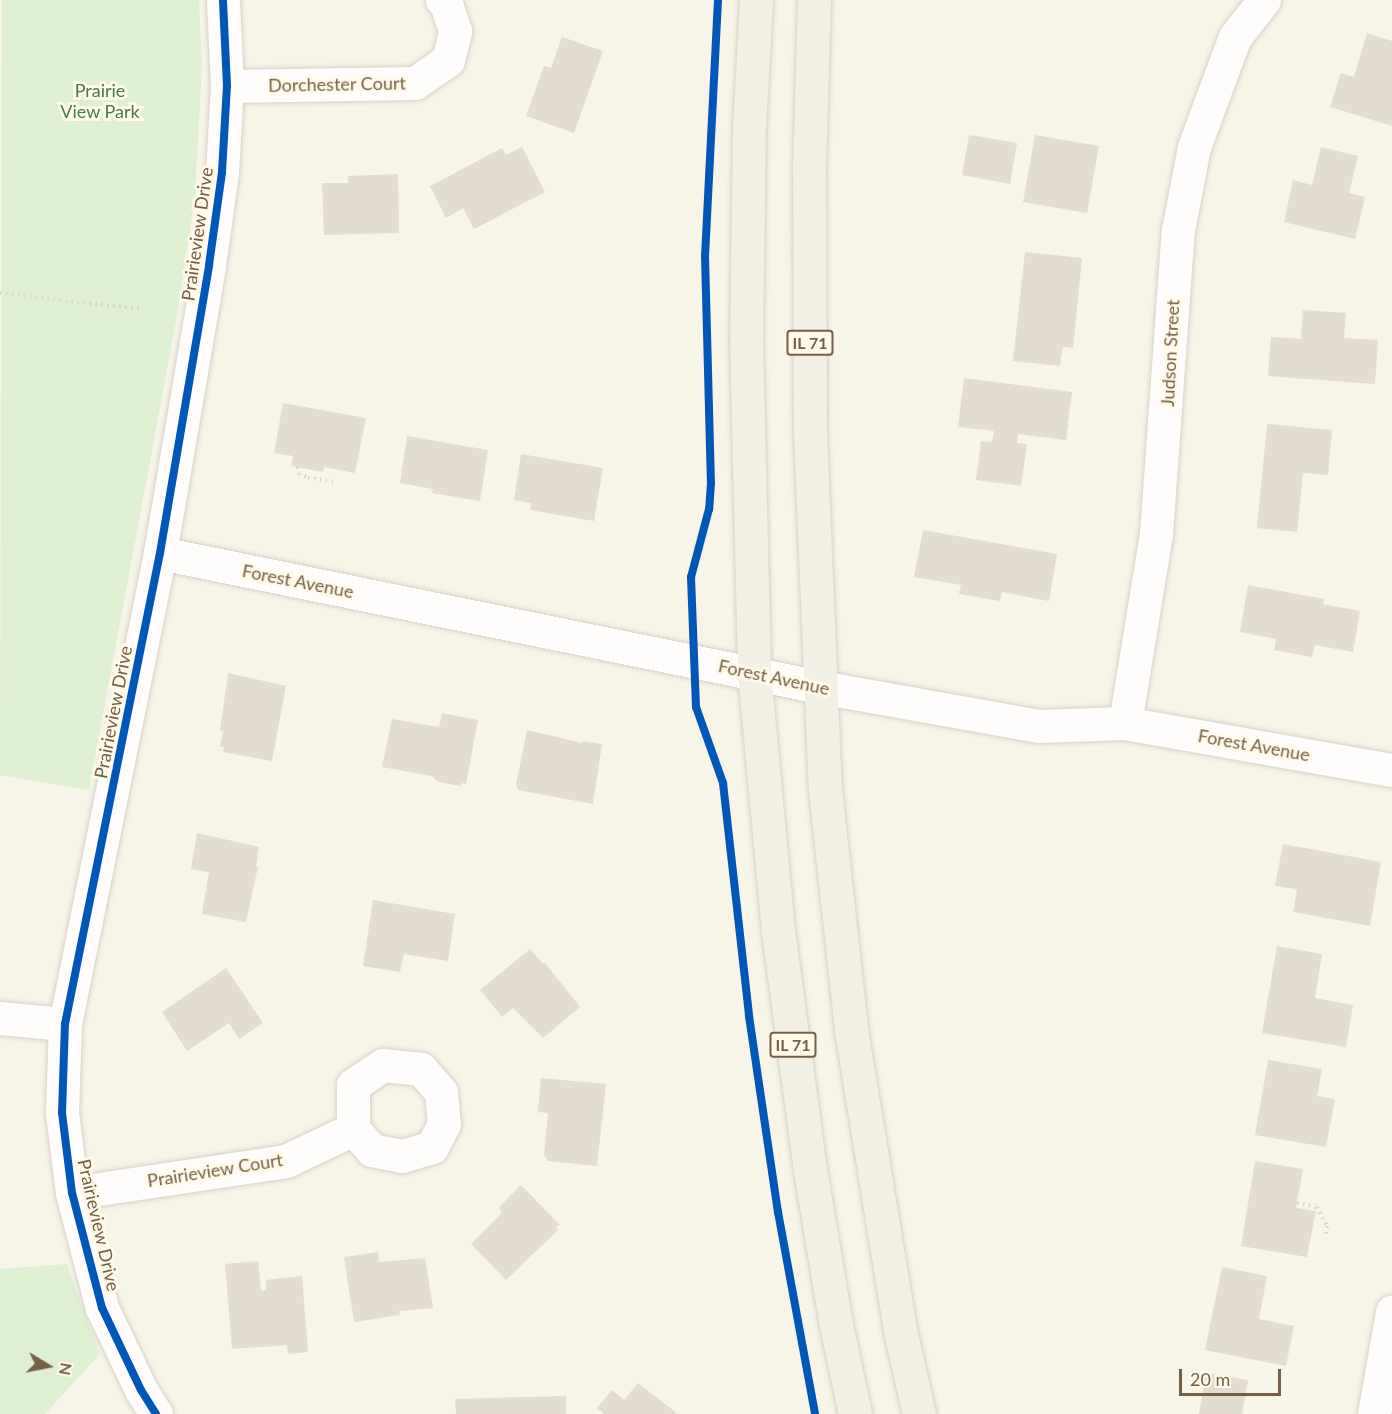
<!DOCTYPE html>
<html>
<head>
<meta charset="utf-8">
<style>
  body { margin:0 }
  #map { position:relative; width:1392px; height:1414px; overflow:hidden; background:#f7f4e8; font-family:Lato,sans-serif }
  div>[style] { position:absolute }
  .green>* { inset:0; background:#dfefd2 }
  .building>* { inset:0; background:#e3dcd0 }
  .path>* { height:4px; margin-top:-2px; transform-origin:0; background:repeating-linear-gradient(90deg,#dad4cb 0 1.5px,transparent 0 6px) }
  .roads { filter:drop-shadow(0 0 2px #d6d1c7) drop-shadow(0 0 2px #d6d1c7) }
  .minor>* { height:33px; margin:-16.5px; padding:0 16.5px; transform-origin:16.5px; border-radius:16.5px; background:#fefdfc }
  .primary>* { height:33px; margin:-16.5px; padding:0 16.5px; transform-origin:16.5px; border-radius:16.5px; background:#f2efe4 }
  .cycleway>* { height:8px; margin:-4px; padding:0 4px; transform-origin:4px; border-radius:4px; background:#0057b8 }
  span { translate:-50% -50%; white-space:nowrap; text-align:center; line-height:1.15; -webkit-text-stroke:6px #fffae9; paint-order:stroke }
  .shield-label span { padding:2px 4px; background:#fffae9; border:2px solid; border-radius:4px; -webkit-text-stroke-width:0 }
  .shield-label { font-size:16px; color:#765f47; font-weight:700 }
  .street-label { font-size:18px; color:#765f47 }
  .park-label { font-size:18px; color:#487c3f }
  .north { position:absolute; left:18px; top:1336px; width:60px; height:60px; -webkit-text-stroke:4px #fffae9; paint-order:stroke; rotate:100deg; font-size:16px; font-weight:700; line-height:24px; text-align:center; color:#765f47 }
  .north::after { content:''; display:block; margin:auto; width:21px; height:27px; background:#765f47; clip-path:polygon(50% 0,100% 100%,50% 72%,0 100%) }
  .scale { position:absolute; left:1179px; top:1369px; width:102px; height:27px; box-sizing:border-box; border:3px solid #765f47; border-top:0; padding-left:8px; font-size:18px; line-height:21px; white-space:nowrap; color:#765f47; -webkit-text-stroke:4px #fffae9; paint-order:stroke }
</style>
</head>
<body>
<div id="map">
  <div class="green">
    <i style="clip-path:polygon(2px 0,199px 0,202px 65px,195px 197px,177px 316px,89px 790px,0 775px)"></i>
    <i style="clip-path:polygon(67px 1264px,100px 1354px,45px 1414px,0 1414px,0 1269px)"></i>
  </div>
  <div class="building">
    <i style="clip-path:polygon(1367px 33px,1392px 41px,1392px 126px,1330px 107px,1341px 73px,1354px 77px)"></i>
    <i style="clip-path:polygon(562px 37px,603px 51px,574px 133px,526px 116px,544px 66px,551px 68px)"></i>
    <i style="clip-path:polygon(969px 135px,1017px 143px,1010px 184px,962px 175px)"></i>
    <i style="clip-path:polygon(1035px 135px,1099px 146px,1087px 213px,1023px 202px)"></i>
    <i style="clip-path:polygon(522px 147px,545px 192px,474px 229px,463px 208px,446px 218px,430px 186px,502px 148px,506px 155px)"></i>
    <i style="clip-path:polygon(1321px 147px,1358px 156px,1349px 193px,1365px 197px,1355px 239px,1284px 222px,1293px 180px,1312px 185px)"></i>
    <i style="clip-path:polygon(398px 174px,399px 233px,324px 235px,322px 183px,348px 183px,348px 176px)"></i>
    <i style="clip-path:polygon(1025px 252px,1082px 258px,1073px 348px,1063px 347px,1060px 366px,1013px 361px)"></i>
    <i style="clip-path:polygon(1303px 310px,1346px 313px,1344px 338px,1378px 340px,1375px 384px,1268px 376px,1271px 337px,1301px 339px)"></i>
    <i style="clip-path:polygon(964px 378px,1072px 392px,1066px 440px,1018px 434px,1017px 443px,1027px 444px,1021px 486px,976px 480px,981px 441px,992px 442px,994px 431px,958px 427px)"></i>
    <i style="clip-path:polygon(283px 403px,366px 418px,355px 473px,324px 467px,323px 472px,291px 466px,293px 456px,274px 453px)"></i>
    <i style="clip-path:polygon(1267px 424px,1332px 430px,1328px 475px,1303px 473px,1297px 532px,1257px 528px)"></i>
    <i style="clip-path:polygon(407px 436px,488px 450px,480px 501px,432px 493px,433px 489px,400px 483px)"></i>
    <i style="clip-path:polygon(521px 454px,603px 468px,594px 521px,530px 510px,531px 503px,514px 500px)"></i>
    <i style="clip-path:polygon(923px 530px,1057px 554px,1049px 601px,1002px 592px,1000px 601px,959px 594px,961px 585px,914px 577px)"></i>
    <i style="clip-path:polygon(1248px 585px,1324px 599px,1323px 604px,1360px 611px,1353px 652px,1315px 645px,1312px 657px,1274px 650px,1276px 639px,1240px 632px)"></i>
    <i style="clip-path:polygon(228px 673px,286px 686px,272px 761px,223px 752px,224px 747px,220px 747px,223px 731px,220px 731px)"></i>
    <i style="clip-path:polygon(442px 713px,478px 720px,466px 784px,461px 783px,461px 786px,438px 782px,432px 776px,382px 767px,392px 719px,439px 727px)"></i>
    <i style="clip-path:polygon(527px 730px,582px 743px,583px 741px,602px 744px,593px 804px,518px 790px,516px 785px)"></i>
    <i style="clip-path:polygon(197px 833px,259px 847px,256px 867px,258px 867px,246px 922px,202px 914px,209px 872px,191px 869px)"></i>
    <i style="clip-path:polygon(1283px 844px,1381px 862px,1370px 926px,1293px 912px,1297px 889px,1275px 886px)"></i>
    <i style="clip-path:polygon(373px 900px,455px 914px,448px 961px,404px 954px,400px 972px,363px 966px)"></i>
    <i style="clip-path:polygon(1277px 946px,1322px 954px,1315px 998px,1353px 1005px,1346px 1047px,1262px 1033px)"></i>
    <i style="clip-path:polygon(530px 949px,543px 964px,545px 963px,580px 1007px,543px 1038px,513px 1008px,502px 1017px,480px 990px)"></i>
    <i style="clip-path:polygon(226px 968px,263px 1023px,239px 1039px,229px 1023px,187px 1051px,162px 1012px)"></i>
    <i style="clip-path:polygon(1268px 1060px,1322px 1069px,1317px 1096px,1335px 1099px,1326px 1147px,1255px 1135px)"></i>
    <i style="clip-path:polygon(541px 1078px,606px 1084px,597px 1166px,547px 1161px,547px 1157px,544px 1156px,548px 1113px,538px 1112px)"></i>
    <i style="clip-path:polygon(1255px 1161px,1303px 1169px,1296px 1208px,1316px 1211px,1307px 1257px,1241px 1246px)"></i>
    <i style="clip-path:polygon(521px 1185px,560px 1225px,556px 1227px,558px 1230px,506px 1280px,471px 1244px,502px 1213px,499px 1207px)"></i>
    <i style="clip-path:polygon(378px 1252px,379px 1262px,425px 1258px,433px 1308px,399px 1311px,400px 1315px,354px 1322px,344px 1257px)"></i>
    <i style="clip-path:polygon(258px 1261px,261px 1291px,266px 1290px,266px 1280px,302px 1276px,308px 1352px,288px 1354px,287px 1345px,232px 1349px,225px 1264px)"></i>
    <i style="clip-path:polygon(1222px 1267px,1267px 1276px,1259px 1319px,1294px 1326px,1286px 1366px,1205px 1350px)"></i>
    <i style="clip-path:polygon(1206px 1373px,1248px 1380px,1242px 1414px,1199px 1414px)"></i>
    <i style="clip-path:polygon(638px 1383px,678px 1414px,605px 1414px,597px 1408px,612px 1390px,624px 1400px)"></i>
    <i style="clip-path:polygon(566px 1396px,566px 1414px,456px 1414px,455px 1399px)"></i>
  </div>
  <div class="path">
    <i style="left:0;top:293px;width:142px;rotate:6.5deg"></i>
    <i style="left:298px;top:467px;width:7px;rotate:82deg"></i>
    <i style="left:299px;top:474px;width:10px;rotate:24deg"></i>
    <i style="left:308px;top:478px;width:30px;rotate:8deg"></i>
    <i style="left:1297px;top:1203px;width:20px;rotate:11deg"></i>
    <i style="left:1317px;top:1207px;width:21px;rotate:62deg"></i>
    <i style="left:1327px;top:1226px;width:11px;rotate:100deg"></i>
  </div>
  <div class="roads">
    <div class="minor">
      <i style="left:227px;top:86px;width:188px;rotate:-0.9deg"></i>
      <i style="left:415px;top:83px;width:40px;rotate:-34.9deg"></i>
      <i style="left:448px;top:60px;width:30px;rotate:-76deg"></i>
      <i style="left:455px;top:31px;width:29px;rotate:-108deg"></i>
      <i style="left:446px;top:3px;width:5px;rotate:-143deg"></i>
      <i style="left:160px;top:553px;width:673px;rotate:11.48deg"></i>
      <i style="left:820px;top:687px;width:221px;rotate:10.1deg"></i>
      <i style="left:1038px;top:726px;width:87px;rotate:-2deg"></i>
      <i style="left:1125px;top:723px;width:271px;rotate:10deg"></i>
      <i style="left:1125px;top:723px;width:192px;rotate:-80.7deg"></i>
      <i style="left:1156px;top:534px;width:305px;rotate:-85.9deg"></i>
      <i style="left:1178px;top:230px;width:85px;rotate:-79.1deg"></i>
      <i style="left:1194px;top:147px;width:117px;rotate:-69.6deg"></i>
      <i style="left:1235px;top:37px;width:47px;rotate:-51.9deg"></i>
      <i style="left:0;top:1018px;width:65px;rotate:5.3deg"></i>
      <i style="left:383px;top:1065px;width:38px;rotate:6deg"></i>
      <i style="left:421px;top:1069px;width:30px;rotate:49deg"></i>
      <i style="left:441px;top:1092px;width:32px;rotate:85deg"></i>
      <i style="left:444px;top:1124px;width:26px;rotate:118deg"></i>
      <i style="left:432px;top:1147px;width:31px;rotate:163deg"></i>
      <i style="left:402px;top:1156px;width:31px;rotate:-169deg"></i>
      <i style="left:372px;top:1150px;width:28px;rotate:-132deg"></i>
      <i style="left:353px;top:1129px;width:44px;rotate:-90deg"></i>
      <i style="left:353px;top:1085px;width:36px;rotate:-34deg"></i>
      <i style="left:72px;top:1193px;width:216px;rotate:-8.5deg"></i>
      <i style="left:286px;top:1161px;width:74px;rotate:-25.5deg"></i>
      <i style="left:156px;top:1414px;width:28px;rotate:-122deg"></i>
      <i style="left:141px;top:1390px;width:91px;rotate:-115.4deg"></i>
      <i style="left:102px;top:1308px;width:119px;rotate:-104.6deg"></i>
      <i style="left:72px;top:1193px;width:81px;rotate:-97.1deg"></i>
      <i style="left:62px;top:1113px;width:89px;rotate:-88.1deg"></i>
      <i style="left:65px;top:1024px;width:480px;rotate:-78.6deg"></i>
      <i style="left:160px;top:553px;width:292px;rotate:-80.3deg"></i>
      <i style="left:209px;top:265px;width:94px;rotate:-82deg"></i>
      <i style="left:222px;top:172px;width:86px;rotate:-86.7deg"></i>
      <i style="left:227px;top:86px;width:86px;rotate:-92.7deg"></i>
      <i style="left:1374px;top:1414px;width:104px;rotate:-80deg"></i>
    </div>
    <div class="primary">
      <i style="left:756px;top:0;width:129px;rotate:93.1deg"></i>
      <i style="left:749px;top:129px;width:211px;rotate:90.8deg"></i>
      <i style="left:746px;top:340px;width:332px;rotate:88.6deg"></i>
      <i style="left:754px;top:672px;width:259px;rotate:84.7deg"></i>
      <i style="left:778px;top:930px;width:242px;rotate:82.4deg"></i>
      <i style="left:810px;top:1170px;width:157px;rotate:80.5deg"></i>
      <i style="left:836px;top:1325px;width:91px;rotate:77.9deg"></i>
      <i style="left:814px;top:0;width:164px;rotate:91.7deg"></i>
      <i style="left:809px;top:164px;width:270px;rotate:89.8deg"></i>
      <i style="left:810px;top:434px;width:355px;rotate:87.6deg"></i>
      <i style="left:825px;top:789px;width:242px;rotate:83.8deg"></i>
      <i style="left:851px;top:1030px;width:304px;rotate:80.7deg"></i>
      <i style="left:900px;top:1330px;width:86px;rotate:77.3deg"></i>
    </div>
  </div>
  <div class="cycleway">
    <i style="left:718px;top:0;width:256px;rotate:92.9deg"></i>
    <i style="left:705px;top:256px;width:227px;rotate:88.5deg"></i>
    <i style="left:711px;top:483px;width:26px;rotate:94deg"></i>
    <i style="left:709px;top:509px;width:70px;rotate:104.8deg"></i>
    <i style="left:691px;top:577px;width:130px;rotate:87.8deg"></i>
    <i style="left:696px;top:707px;width:81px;rotate:70.4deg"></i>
    <i style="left:723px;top:783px;width:234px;rotate:83.6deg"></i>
    <i style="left:749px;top:1016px;width:198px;rotate:81.6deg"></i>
    <i style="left:778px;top:1212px;width:205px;rotate:79.6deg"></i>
    <i style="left:156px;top:1414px;width:28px;rotate:-122deg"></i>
    <i style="left:141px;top:1390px;width:91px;rotate:-115.4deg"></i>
    <i style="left:102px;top:1308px;width:119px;rotate:-104.6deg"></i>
    <i style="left:72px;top:1193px;width:81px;rotate:-97.1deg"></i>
    <i style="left:62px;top:1113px;width:89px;rotate:-88.1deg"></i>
    <i style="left:65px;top:1024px;width:480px;rotate:-78.6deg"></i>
    <i style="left:160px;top:553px;width:292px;rotate:-80.3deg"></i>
    <i style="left:209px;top:265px;width:94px;rotate:-82deg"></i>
    <i style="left:222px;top:172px;width:86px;rotate:-86.7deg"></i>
    <i style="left:227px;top:86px;width:86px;rotate:-92.7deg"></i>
  </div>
  <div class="shield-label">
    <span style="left:810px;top:343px">IL 71</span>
    <span style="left:793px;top:1045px">IL 71</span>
  </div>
  <div class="street-label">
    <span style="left:337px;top:84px;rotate:-1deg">Dorchester Court</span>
    <span style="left:197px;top:234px;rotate:-82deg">Prairieview Drive</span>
    <span style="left:1170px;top:353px;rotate:-87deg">Judson Street</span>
    <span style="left:298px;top:581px;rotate:11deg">Forest Avenue</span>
    <span style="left:774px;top:677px;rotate:12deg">Forest Avenue</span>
    <span style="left:113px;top:712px;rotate:-79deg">Prairieview Drive</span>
    <span style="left:1254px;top:745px;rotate:10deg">Forest Avenue</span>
    <span style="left:215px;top:1170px;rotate:-9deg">Prairieview Court</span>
    <span style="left:99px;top:1225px;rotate:77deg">Prairieview Drive</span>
  </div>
  <div class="park-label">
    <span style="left:100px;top:101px">Prairie<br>View Park</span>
  </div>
  <div class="north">N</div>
  <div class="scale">20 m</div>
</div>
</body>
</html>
